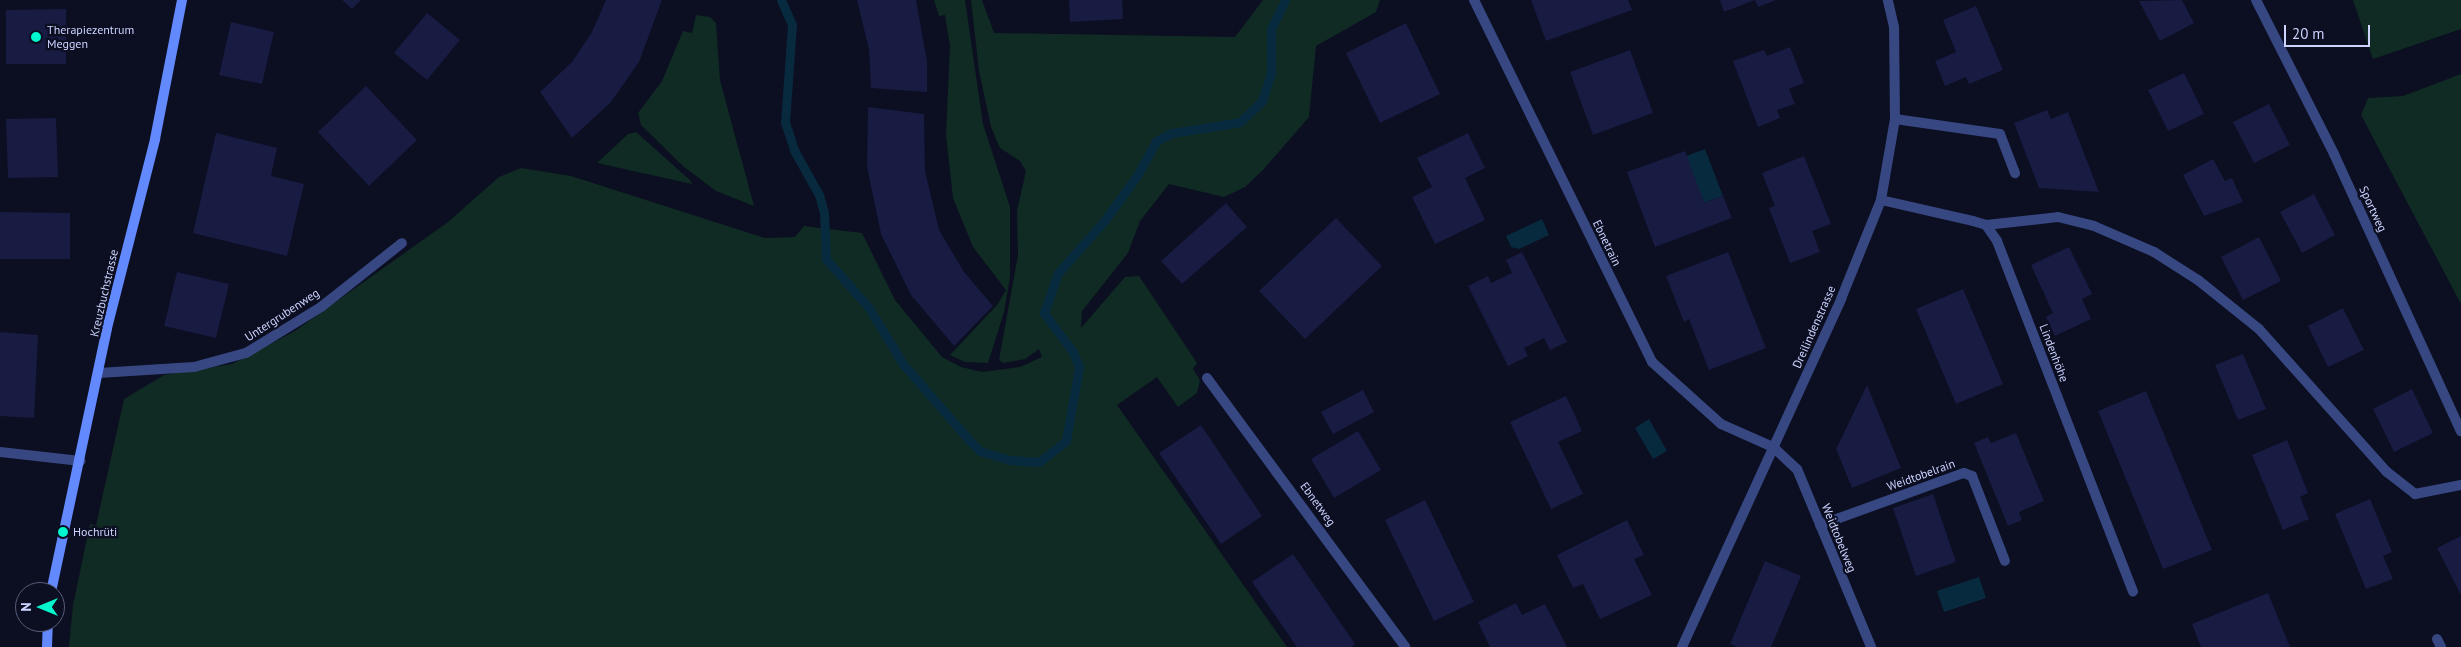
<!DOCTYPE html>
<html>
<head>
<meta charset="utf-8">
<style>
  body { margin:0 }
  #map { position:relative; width:2461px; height:647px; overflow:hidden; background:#0c0e21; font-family:"PT Sans",sans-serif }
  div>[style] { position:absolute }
  .green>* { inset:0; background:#0f2b23 }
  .water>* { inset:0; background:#082a3e }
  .stream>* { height:9px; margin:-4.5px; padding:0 4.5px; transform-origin:4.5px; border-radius:4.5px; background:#082a3e }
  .building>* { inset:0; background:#181b42 }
  .lane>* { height:10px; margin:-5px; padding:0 5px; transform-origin:5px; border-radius:5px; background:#364781 }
  .street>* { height:10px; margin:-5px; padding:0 5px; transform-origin:5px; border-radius:5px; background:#364781 }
  .secondary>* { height:10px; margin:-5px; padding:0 5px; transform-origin:5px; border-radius:5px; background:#6389ff }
  .dots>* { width:14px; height:14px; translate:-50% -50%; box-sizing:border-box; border:2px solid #0c0e21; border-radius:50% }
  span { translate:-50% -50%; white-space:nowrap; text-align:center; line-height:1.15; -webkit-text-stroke:4.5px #0c0e21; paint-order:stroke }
  .poi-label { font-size:12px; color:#ccd4ff }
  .left { translate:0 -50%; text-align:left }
  .street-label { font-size:12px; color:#ccd4ff }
  .north { position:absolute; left:15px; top:582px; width:50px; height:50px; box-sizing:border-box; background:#0c0e21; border:1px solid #595d7a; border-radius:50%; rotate:270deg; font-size:14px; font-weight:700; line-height:20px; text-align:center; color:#ccd4ff }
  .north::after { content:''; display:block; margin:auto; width:18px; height:22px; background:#00f7cd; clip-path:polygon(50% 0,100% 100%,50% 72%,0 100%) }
  .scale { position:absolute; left:2284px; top:25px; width:86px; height:22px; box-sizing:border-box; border:2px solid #ccd4ff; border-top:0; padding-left:6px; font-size:15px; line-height:18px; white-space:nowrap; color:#ccd4ff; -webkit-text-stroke:4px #0c0e21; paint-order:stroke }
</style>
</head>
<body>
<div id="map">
  <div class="green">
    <i style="clip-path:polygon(934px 0,965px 0,983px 124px,1010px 207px,1010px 277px,1004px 312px,988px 363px,965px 362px,950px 355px,998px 304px,1006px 290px,973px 247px,953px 198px,946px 135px,950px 46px,945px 15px,939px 16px)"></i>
    <i style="clip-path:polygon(971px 0,982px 0,994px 33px,1235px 37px,1263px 0,1380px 0,1376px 12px,1316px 46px,1309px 117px,1263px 170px,1245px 187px,1224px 197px,1169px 184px,1140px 221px,1128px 253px,1082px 311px,1081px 328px,1125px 277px,1139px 276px,1197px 363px,1193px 369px,1200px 380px,1197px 393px,1178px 407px,1157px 377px,1117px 405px,1287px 647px,69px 647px,73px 605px,90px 524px,96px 525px,124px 399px,164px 375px,232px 364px,295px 331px,448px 222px,499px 177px,521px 168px,571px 176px,765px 238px,795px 237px,804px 226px,862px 233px,895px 300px,942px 357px,961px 367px,982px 372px,1020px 367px,1042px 357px,1039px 349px,1025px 359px,1003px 363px,999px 360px,1018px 255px,1017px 211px,1026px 171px,1020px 161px,1000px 148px,991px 127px,979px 71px)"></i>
    <i style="clip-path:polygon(2353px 0,2461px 0,2461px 29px,2373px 59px)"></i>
    <i style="clip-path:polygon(696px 15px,710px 17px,716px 23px,720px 80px,754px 206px,716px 191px,684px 167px,641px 125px,638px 113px,662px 81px,683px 31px,692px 33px)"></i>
    <i style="clip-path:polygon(2461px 74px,2461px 304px,2361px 115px,2368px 98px,2403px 96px)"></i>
    <i style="clip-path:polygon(636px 132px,691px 181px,692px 184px,597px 163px,628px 134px)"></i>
  </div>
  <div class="water">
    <i style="clip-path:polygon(1705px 149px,1723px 196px,1704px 203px,1686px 156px)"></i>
    <i style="clip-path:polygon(1542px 219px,1549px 235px,1519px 249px,1511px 247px,1506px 236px)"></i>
    <i style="clip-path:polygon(1649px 419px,1667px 451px,1653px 459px,1635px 428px)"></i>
    <i style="clip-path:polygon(1979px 577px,1986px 598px,1944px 612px,1937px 591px)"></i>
  </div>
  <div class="stream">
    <i style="left:781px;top:0;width:27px;rotate:66deg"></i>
    <i style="left:792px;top:25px;width:97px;rotate:94.1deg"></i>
    <i style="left:785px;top:122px;width:32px;rotate:72deg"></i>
    <i style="left:795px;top:152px;width:49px;rotate:60.8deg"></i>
    <i style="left:819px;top:195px;width:19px;rotate:74deg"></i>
    <i style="left:824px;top:213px;width:46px;rotate:87.5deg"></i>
    <i style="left:826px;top:259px;width:65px;rotate:48.7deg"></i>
    <i style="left:869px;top:308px;width:66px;rotate:58.7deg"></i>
    <i style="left:903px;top:364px;width:101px;rotate:49deg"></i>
    <i style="left:969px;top:440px;width:16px;rotate:45deg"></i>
    <i style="left:980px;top:451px;width:31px;rotate:17deg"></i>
    <i style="left:1010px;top:460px;width:29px;rotate:4deg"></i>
    <i style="left:1039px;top:462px;width:34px;rotate:-38deg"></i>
    <i style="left:1066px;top:441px;width:75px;rotate:-80deg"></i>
    <i style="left:1079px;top:367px;width:16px;rotate:-112deg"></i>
    <i style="left:1073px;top:352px;width:49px;rotate:-126.6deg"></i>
    <i style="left:1044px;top:313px;width:42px;rotate:-70.7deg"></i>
    <i style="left:1058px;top:273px;width:71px;rotate:-48.4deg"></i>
    <i style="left:1105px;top:220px;width:57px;rotate:-54.3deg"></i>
    <i style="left:1138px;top:174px;width:38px;rotate:-61deg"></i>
    <i style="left:1156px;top:141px;width:18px;rotate:-27deg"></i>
    <i style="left:1172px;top:133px;width:69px;rotate:-9.2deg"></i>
    <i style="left:1240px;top:122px;width:30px;rotate:-44deg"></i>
    <i style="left:1262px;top:101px;width:29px;rotate:-72deg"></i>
    <i style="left:1271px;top:73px;width:44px;rotate:-90deg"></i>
    <i style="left:1271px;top:29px;width:32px;rotate:-64deg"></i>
  </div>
  <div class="building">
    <i style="clip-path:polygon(342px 0,361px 0,352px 9px)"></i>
    <i style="clip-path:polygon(606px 0,662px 0,639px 62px,611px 102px,572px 138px,540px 92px,572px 62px,592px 32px)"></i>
    <i style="clip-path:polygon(857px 0,916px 0,927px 61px,927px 92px,871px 88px,869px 50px)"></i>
    <i style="clip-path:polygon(1069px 0,1122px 0,1123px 19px,1070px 22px)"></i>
    <i style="clip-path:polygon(1531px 0,1628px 0,1632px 10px,1546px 41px)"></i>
    <i style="clip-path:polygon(1720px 0,1755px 0,1724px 12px)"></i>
    <i style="clip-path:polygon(1755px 0,1776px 0,1758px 7px)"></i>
    <i style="clip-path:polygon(2182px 0,2194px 23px,2160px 41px,2139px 1px)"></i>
    <i style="clip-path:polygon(1976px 6px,2003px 70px,1969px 84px,1966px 77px,1945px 86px,1935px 61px,1956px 52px,1943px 20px)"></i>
    <i style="clip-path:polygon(66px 9px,66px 64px,6px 64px,6px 10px)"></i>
    <i style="clip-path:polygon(427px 13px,460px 40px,427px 80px,394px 53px)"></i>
    <i style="clip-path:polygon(231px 22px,274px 32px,262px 84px,219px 75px)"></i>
    <i style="clip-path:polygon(1406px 23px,1440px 94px,1380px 123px,1346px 53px)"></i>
    <i style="clip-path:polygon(1790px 47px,1804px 83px,1789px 89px,1795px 104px,1777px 110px,1780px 118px,1758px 127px,1733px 61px,1764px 50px,1767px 56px)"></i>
    <i style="clip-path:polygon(1630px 50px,1653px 113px,1593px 135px,1570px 72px)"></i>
    <i style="clip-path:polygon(2184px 73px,2204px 114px,2168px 131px,2148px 90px)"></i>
    <i style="clip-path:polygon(366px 86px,417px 140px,369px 186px,318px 132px)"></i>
    <i style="clip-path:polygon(2269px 104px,2290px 145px,2254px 163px,2233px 122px)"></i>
    <i style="clip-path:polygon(868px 107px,924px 114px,925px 171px,939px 230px,964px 272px,993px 306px,954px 346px,911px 295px,881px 234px,867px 167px)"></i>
    <i style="clip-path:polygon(2047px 110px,2051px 119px,2068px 112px,2099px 192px,2039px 188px,2014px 123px)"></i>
    <i style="clip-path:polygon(56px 118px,58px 177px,8px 178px,6px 119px)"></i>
    <i style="clip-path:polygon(216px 133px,277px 148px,271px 176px,304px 184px,287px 256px,193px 233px)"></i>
    <i style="clip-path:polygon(1468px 133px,1485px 168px,1465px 178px,1485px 220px,1435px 244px,1412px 197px,1432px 187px,1417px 158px)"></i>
    <i style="clip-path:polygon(1685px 151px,1704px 203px,1723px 196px,1732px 218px,1655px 247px,1627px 172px)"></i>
    <i style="clip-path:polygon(1804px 156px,1831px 224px,1812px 231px,1820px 252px,1790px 263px,1769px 208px,1775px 206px,1762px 173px)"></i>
    <i style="clip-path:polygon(2213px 159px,2225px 181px,2232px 178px,2243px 202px,2204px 216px,2183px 175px)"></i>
    <i style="clip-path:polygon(2314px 194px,2335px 235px,2302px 253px,2280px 212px)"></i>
    <i style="clip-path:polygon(1226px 203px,1247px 227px,1182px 284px,1161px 261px)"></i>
    <i style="clip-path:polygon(0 212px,70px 213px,70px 259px,0 259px)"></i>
    <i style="clip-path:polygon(1336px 218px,1382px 266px,1305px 339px,1259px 291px)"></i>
    <i style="clip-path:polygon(2259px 237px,2281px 281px,2243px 300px,2221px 257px)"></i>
    <i style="clip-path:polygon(2069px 247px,2092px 294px,2082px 299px,2091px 319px,2055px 336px,2046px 317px,2053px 313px,2031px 265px)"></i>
    <i style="clip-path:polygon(1522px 252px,1567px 342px,1550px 350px,1544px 338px,1524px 348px,1528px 356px,1508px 366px,1468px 286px,1488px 276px,1491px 283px,1512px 273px,1506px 260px)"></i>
    <i style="clip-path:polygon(1728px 252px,1766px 348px,1709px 370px,1689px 319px,1684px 322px,1666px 276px)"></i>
    <i style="clip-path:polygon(177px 272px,229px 284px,216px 338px,164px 326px)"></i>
    <i style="clip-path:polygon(1963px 289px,2003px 384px,1956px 404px,1916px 309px)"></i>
    <i style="clip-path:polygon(2343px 308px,2364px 350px,2328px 367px,2308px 326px)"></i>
    <i style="clip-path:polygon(0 332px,38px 335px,34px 418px,0 416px)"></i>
    <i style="clip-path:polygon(2243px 354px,2266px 409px,2238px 420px,2215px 365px)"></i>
    <i style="clip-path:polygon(1867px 385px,1901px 468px,1852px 488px,1836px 449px)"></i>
    <i style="clip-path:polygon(2412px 389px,2433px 433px,2394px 452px,2373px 409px)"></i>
    <i style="clip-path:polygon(1363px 390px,1374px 412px,1333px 434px,1321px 412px)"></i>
    <i style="clip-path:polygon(2146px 391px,2212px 550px,2163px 569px,2098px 411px)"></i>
    <i style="clip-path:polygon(1566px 396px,1582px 431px,1558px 442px,1583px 494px,1551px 509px,1510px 422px)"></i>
    <i style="clip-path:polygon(1201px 425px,1262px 516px,1221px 544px,1159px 453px)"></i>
    <i style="clip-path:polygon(1358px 431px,1381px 470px,1334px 498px,1311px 459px)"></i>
    <i style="clip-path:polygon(2016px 433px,2044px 501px,2019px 512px,2022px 520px,2008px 526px,1974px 443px,1988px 437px,1991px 443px)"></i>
    <i style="clip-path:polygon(2287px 440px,2308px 493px,2300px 497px,2309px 519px,2283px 530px,2252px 455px)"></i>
    <i style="clip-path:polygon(1933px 494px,1956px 562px,1916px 576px,1893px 508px)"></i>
    <i style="clip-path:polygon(2370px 499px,2392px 552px,2383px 556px,2393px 579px,2366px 589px,2335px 514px)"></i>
    <i style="clip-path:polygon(1425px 500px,1474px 602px,1434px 621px,1385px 520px)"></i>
    <i style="clip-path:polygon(1627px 520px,1644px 555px,1634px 559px,1652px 595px,1600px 619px,1583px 584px,1573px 588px,1557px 555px)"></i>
    <i style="clip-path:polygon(2461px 536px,2461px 595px,2437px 548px)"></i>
    <i style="clip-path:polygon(1293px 554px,1355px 644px,1351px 647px,1297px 647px,1252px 582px)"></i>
    <i style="clip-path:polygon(1765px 561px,1801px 576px,1771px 647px,1738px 647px,1730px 644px)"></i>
    <i style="clip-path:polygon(2268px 593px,2290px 647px,2201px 647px,2192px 624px)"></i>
    <i style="clip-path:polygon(1516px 603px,1522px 615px,1545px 604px,1567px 647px,1490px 647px,1478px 622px)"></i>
  </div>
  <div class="lane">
    <i style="left:1895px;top:119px;width:106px;rotate:8.1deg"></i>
    <i style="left:2000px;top:134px;width:42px;rotate:69deg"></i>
    <i style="left:1986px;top:225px;width:72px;rotate:-6.3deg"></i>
    <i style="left:2058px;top:217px;width:37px;rotate:14deg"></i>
    <i style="left:2094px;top:226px;width:65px;rotate:23.4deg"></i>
    <i style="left:2154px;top:252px;width:52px;rotate:32.5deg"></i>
    <i style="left:2198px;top:280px;width:78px;rotate:38.8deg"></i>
    <i style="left:2259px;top:329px;width:192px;rotate:48.2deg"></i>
    <i style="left:1820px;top:525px;width:153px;rotate:-19.9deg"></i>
    <i style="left:1964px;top:473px;width:9px;rotate:21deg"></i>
    <i style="left:1972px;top:476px;width:91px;rotate:68.8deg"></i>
  </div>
  <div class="street">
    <i style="left:1474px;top:0;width:403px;rotate:63.8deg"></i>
    <i style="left:1652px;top:362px;width:93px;rotate:41.9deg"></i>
    <i style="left:1721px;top:424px;width:57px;rotate:23.9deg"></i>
    <i style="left:1773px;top:447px;width:33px;rotate:43deg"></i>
    <i style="left:1797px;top:469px;width:193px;rotate:67.4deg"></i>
    <i style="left:2256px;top:0;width:173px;rotate:63.1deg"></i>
    <i style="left:2334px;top:154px;width:305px;rotate:65.4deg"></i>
    <i style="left:1881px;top:200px;width:94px;rotate:12.9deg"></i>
    <i style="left:1973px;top:221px;width:14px;rotate:17deg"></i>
    <i style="left:1986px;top:225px;width:19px;rotate:55deg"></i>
    <i style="left:1997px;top:241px;width:376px;rotate:68.8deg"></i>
    <i style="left:99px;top:373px;width:95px;rotate:-3.6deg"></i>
    <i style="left:194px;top:367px;width:54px;rotate:-15.1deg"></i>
    <i style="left:246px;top:353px;width:88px;rotate:-31.5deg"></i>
    <i style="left:321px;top:307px;width:103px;rotate:-38.3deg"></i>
    <i style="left:1207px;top:378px;width:334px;rotate:53.6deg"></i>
    <i style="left:0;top:452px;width:81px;rotate:6.4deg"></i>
    <i style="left:2387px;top:472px;width:36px;rotate:38deg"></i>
    <i style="left:2415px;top:494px;width:47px;rotate:-11.1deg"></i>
    <i style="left:2437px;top:639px;width:9px;rotate:63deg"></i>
    <i style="left:1682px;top:647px;width:383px;rotate:-65.4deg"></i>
    <i style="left:1841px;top:299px;width:107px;rotate:-68deg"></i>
    <i style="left:1881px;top:200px;width:82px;rotate:-80.2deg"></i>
    <i style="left:1895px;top:119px;width:92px;rotate:-90.6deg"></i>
    <i style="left:1894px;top:27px;width:28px;rotate:-103deg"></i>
  </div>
  <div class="secondary">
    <i style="left:51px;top:592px;width:270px;rotate:-78deg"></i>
    <i style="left:107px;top:328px;width:195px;rotate:-75.7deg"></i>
    <i style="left:155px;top:139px;width:142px;rotate:-79deg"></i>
    <i style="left:47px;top:647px;width:25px;rotate:-88deg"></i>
  </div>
  <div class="dots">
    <i style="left:36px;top:37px;background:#00f7cd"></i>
    <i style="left:63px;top:532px;background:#00f7cd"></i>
  </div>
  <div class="poi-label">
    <span class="left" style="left:47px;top:37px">Therapiezentrum<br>Meggen</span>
    <span class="left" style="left:73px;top:532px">Hochrüti</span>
  </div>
  <div class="street-label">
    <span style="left:2373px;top:209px;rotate:65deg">Sportweg</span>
    <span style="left:1607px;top:243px;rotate:64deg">Ebnetrain</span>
    <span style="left:104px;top:293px;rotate:-77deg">Kreuzbuchstrasse</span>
    <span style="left:282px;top:315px;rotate:-33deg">Untergrubenweg</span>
    <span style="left:1814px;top:327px;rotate:-66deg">Dreilindenstrasse</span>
    <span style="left:2054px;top:353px;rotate:69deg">Lindenhöhe</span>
    <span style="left:1921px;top:475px;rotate:-20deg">Weidtobelrain</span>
    <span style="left:1318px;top:504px;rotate:54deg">Ebnetweg</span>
    <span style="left:1839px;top:538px;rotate:68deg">Weidtobelweg</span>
  </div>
  <div class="north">N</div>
  <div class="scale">20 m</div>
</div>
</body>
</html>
